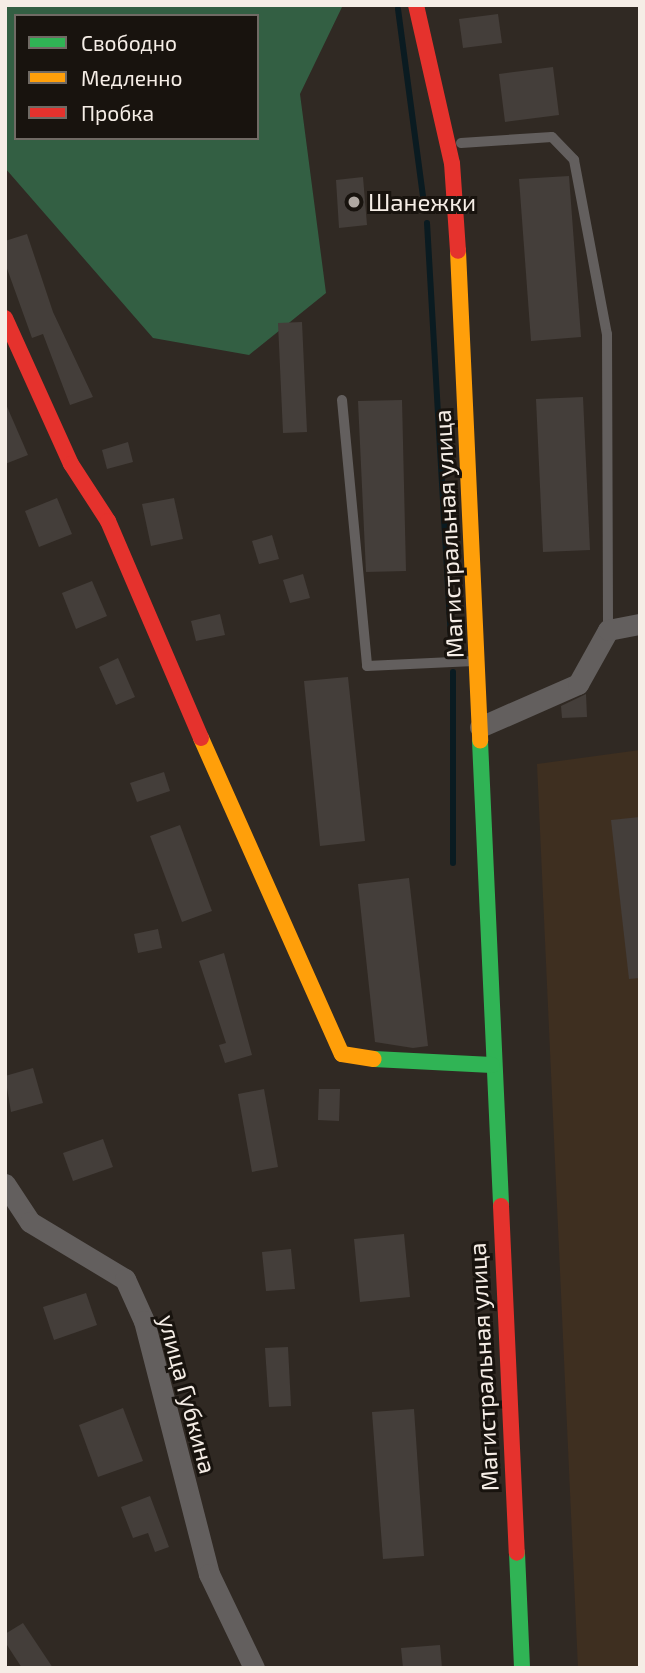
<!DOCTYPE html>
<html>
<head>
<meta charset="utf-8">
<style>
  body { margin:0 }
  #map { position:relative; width:645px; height:1673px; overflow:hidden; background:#302923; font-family:"Exo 2",sans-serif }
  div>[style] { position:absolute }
  .built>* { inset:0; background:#3e2f20 }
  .forest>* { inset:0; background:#335f43 }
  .stream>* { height:6px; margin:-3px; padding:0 3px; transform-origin:3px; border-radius:3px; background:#0a1b21 }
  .building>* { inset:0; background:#443e3a }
  .lane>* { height:10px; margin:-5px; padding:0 5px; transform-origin:5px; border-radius:5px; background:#635f5e }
  .street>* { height:21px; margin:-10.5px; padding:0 10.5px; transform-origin:10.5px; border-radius:10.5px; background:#635f5e }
  .fast>* { height:16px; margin:-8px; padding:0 8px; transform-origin:8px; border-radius:8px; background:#30b455 }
  .slow>* { height:16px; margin:-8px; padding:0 8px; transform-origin:8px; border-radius:8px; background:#ff9f0a }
  .jam>* { height:16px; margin:-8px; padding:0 8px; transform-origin:8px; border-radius:8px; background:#e5322d }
  .dots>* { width:19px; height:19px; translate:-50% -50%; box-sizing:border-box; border:4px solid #18130e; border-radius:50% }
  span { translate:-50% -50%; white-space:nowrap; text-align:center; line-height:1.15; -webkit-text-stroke:6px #18130e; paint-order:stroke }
  .poi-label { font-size:24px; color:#f5ede6 }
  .left { translate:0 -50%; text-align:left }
  .street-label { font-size:24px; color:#f5ede6 }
  .frame { position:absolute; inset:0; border:7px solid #f5ede6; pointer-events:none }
  .legend { position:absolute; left:14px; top:14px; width:245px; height:126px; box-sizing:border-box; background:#18130e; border:2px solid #706a64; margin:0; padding:9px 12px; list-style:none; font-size:21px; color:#f5ede6 }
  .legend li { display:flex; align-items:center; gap:14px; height:35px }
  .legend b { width:35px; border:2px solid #706a64 }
</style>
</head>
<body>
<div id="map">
  <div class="built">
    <i style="clip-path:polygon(640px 750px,640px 1668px,578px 1668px,537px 764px)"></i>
  </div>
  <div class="forest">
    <i style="clip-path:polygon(evenodd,5px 5px,343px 5px,300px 94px,326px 293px,249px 355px,153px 338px,5px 168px,5px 5px,16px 16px,257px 16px,257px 138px,16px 138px,16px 16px)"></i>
  </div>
  <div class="stream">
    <i style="left:398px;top:9px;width:197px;rotate:82.4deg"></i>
    <i style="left:427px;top:223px;width:432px;rotate:86.7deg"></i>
    <i style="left:453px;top:863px;width:191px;rotate:-90deg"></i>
  </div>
  <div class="building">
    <i style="clip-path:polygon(498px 14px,502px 43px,463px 48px,459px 19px)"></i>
    <i style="clip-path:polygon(553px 67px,559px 115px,505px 122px,499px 74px)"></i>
    <i style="clip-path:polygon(569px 176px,581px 337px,531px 341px,519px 179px)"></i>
    <i style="clip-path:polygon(363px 177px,367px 225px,339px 228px,336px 180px)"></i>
    <i style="clip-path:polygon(27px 234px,53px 312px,93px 397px,70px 405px,43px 334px,32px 338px,5px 263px,5px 241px)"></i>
    <i style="clip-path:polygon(302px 322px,307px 432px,283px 433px,278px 323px)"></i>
    <i style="clip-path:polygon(583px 397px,590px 550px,543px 552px,536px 399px)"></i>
    <i style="clip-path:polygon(402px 400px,406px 571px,366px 572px,358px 401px)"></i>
    <i style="clip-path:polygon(5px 402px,28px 455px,5px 464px)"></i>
    <i style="clip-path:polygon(128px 442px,133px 462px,107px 469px,102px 450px)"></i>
    <i style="clip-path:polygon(57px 498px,72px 534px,39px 547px,25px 511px)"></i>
    <i style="clip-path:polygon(174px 498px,183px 539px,151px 546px,142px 504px)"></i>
    <i style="clip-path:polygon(272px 535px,279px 559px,259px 564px,252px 541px)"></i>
    <i style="clip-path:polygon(303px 574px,310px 598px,290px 603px,283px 580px)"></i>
    <i style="clip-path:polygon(92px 581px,107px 616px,76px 629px,62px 593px)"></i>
    <i style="clip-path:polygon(220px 614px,225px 635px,196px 641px,191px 621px)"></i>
    <i style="clip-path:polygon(118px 658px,135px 697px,116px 705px,99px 667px)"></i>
    <i style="clip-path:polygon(348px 677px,365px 841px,320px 846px,304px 681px)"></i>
    <i style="clip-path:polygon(586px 694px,587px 717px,562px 718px,561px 706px)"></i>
    <i style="clip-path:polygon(164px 772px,170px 791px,137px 802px,130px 783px)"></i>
    <i style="clip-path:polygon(640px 817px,640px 978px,629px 979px,611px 820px)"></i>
    <i style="clip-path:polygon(180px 825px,212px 911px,182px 922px,150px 836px)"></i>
    <i style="clip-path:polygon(409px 878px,428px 1046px,413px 1048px,375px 1042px,358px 884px)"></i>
    <i style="clip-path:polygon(158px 929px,162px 948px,138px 953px,134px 934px)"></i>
    <i style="clip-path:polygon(224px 953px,252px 1055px,225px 1063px,219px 1045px,226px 1043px,199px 961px)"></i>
    <i style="clip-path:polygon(33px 1068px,43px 1103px,11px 1112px,5px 1076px)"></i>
    <i style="clip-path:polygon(264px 1089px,278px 1167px,252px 1172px,238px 1094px)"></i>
    <i style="clip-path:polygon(319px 1089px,340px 1089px,339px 1121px,318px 1120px)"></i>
    <i style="clip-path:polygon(103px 1139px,113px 1167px,73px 1181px,63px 1153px)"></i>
    <i style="clip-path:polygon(404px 1234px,410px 1297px,360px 1302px,354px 1239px)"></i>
    <i style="clip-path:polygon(291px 1249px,295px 1289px,266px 1291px,262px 1252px)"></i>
    <i style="clip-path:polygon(86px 1293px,97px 1325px,54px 1340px,43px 1307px)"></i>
    <i style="clip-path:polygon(288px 1347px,291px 1406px,269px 1407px,265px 1348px)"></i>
    <i style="clip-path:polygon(123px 1408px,143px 1461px,98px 1477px,79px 1425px)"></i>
    <i style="clip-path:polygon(414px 1409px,424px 1556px,383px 1559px,372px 1412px)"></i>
    <i style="clip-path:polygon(150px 1496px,169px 1547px,155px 1552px,148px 1533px,133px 1538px,121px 1507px)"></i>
    <i style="clip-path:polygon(23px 1623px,53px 1668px,22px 1668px,5px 1642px,5px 1634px)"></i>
    <i style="clip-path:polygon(440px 1645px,442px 1668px,403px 1668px,401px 1648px)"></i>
  </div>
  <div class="lane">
    <i style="left:461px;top:143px;width:91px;rotate:-3.8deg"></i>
    <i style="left:552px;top:137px;width:32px;rotate:46deg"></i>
    <i style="left:574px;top:160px;width:177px;rotate:79.3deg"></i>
    <i style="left:607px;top:334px;width:296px;rotate:89.8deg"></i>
    <i style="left:342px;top:400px;width:267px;rotate:84.6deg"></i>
    <i style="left:367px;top:666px;width:107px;rotate:-2.7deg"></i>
  </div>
  <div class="street">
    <i style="left:480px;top:727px;width:107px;rotate:-23.7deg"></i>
    <i style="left:578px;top:684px;width:62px;rotate:-60.9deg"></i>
    <i style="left:608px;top:630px;width:33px;rotate:-11deg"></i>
    <i style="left:5px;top:1184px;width:45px;rotate:56.7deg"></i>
    <i style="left:30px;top:1222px;width:111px;rotate:31deg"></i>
    <i style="left:125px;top:1279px;width:46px;rotate:65.7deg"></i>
    <i style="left:144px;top:1321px;width:261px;rotate:75.6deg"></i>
    <i style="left:209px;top:1574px;width:104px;rotate:64.4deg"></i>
  </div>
  <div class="fast">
    <i style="left:480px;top:741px;width:465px;rotate:87.4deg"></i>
    <i style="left:374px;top:1059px;width:118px;rotate:2.9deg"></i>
    <i style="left:517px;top:1553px;width:115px;rotate:87.5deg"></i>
  </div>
  <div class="slow">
    <i style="left:458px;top:251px;width:490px;rotate:87.4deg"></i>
    <i style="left:201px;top:738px;width:346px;rotate:66deg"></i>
    <i style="left:342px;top:1054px;width:32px;rotate:9deg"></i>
  </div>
  <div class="jam">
    <i style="left:416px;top:5px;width:162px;rotate:77.2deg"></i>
    <i style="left:452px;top:163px;width:88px;rotate:86.1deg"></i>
    <i style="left:5px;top:318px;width:160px;rotate:65.7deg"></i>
    <i style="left:71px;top:464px;width:68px;rotate:57deg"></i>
    <i style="left:108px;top:521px;width:236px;rotate:66.8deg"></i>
    <i style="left:501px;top:1206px;width:347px;rotate:87.4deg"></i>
  </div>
  <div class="dots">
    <i style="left:354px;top:202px;background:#b0a8a2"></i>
  </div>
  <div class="poi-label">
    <span class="left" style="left:368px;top:202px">Шанежки</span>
  </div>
  <div class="street-label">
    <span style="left:448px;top:534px;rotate:-93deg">Магистральная улица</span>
    <span style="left:483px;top:1367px;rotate:-93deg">Магистральная улица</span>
    <span style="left:188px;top:1394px;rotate:75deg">улица Губкина</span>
  </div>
  <div class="frame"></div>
  <ul class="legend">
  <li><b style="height:9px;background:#30b455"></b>Свободно</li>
  <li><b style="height:9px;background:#ff9f0a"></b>Медленно</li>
  <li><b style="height:9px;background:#e5322d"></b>Пробка</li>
  </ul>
</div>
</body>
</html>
